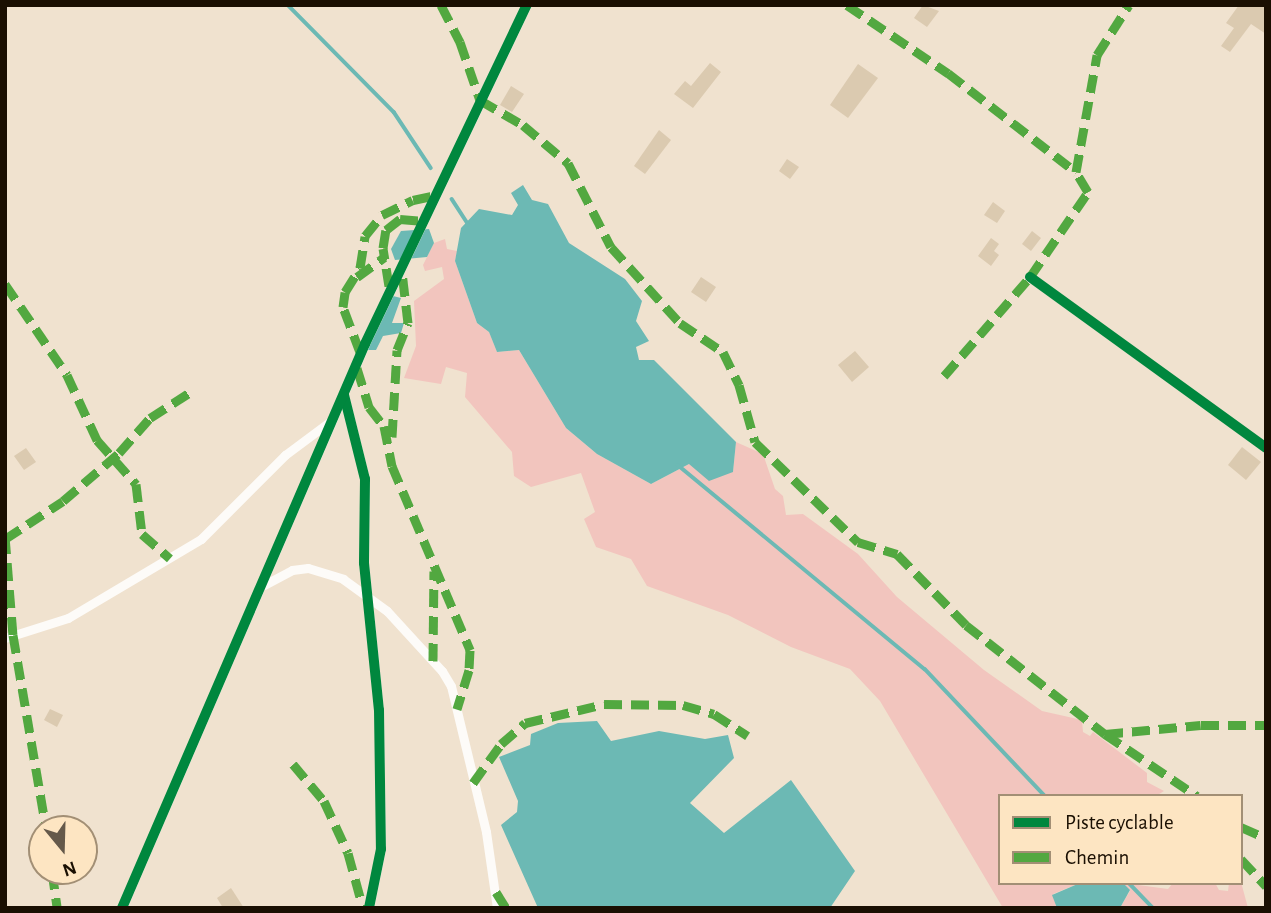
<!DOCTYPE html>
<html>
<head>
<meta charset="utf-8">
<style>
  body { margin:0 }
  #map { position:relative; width:1271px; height:913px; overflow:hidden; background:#f0e2cf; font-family:"Alegreya Sans",sans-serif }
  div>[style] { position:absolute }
  .green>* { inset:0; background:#f2c5be }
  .water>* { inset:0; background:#6cb9b4 }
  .stream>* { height:3.5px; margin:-1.75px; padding:0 1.75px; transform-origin:1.75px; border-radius:1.75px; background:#6cb9b4 }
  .building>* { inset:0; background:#dbcab0 }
  .street>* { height:9px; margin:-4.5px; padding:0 4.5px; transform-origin:4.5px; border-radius:4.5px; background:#fdfbf8 }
  .quiet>* { height:9px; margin-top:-4.5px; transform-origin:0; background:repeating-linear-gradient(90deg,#52a840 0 18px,transparent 0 27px) }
  .cycleway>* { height:10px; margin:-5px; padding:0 5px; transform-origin:5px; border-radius:5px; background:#00873e }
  span { translate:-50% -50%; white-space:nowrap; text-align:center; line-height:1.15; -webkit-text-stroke:7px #fde5c2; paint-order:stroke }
  .frame { position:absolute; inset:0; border:7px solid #1a0f02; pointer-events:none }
  .legend { position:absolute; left:998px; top:794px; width:245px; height:91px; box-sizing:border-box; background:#fde5c2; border:2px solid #a28f75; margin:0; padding:9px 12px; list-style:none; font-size:21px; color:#1a0f02 }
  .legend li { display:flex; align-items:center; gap:14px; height:35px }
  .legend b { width:35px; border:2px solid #a28f75 }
  .north { position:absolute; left:28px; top:815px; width:70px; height:70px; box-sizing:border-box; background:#fde5c2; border:2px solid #a28f75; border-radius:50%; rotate:161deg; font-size:19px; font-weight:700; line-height:28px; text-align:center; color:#1a0f02 }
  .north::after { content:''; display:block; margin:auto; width:24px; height:32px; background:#65594a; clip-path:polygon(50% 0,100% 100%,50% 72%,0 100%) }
</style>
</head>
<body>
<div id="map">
  <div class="green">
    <i style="clip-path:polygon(445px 239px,447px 249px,457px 251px,455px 261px,477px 323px,489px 332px,497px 352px,519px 350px,566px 428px,597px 454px,651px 484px,689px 464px,733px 472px,736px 442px,763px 454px,775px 489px,783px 496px,786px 515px,803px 514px,858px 554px,897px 597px,984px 670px,1042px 711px,1082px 720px,1083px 732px,1090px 736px,1093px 732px,1147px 773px,1147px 782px,1164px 791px,1156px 796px,1000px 796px,1000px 883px,1080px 883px,1053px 894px,1057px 908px,1003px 908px,880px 701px,850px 669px,791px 647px,728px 615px,647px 586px,631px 559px,596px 547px,584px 519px,595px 512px,581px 473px,531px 487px,514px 476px,512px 452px,465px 397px,467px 373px,446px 367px,441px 384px,404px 378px,416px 346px,414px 301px,444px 279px,442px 267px,425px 271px,423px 265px,434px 243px)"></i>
    <i style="clip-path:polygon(1241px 882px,1248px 908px,1120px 908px,1130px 891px,1123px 883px,1168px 889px,1173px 883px,1215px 883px,1219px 890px,1228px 891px,1229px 883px)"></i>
  </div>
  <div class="water">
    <i style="clip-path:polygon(523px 185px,532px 200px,548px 204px,569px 243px,625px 279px,642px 301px,636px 321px,649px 341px,636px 347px,639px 360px,654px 360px,736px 442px,733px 472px,709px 481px,689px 464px,651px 484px,597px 454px,566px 428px,519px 350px,497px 352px,489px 332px,477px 323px,455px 261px,461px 228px,479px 209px,512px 215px,518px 205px,511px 193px)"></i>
    <i style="clip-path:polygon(429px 229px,434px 243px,427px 257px,395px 260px,391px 249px,401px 231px)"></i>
    <i style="clip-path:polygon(393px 296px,401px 298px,392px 323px,404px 323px,401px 333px,383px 336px,376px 350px,368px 350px,365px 333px)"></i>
    <i style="clip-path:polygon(597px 721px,611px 741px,659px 731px,705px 739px,728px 735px,734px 758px,690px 803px,724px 833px,791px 780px,855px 871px,830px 908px,538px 908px,501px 825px,517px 812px,518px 801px,499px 757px,530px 745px,531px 734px,558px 723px)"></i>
    <i style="clip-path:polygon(1080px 883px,1123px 883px,1130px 890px,1120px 908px,1057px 908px,1052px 895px)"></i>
  </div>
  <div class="stream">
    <i style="left:288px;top:5px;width:151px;rotate:45.3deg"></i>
    <i style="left:394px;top:112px;width:67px;rotate:56.5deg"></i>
    <i style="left:452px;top:199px;width:30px;rotate:57deg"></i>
    <i style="left:678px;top:465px;width:320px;rotate:39.6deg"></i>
    <i style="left:925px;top:669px;width:175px;rotate:46.6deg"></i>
    <i style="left:1129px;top:883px;width:35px;rotate:46deg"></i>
  </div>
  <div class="building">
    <i style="clip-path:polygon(923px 5px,939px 11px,927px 27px,914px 18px)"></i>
    <i style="clip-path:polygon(1239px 5px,1266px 5px,1266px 34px,1251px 24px,1230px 52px,1221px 46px,1234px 28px,1226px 23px)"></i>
    <i style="clip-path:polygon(710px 63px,721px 72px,693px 108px,674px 94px,685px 81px,691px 86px)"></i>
    <i style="clip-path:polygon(858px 64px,878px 78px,848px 118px,830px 105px)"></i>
    <i style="clip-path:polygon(511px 86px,524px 94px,512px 112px,500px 105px)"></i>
    <i style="clip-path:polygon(659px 130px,671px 140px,645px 174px,634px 166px)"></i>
    <i style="clip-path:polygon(787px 159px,799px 167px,790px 179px,779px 171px)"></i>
    <i style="clip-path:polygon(993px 202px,1005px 211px,997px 223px,984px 215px)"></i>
    <i style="clip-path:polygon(1032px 231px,1041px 238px,1031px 251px,1022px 244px)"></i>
    <i style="clip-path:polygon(991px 238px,999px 244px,994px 251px,999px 255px,991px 266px,978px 256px)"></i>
    <i style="clip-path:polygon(701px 277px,716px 287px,706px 302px,691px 292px)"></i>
    <i style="clip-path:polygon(855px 351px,869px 367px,852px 382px,838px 365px)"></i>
    <i style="clip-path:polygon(1242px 447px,1261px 462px,1246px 480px,1228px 465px)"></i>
    <i style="clip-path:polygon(26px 448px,36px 462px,24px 470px,14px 456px)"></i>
    <i style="clip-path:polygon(50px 709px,63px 715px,57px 727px,44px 720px)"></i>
    <i style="clip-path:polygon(231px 888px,244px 908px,223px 908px,217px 898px)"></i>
  </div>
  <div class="street">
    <i style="left:1030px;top:277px;width:291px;rotate:35.9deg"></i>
    <i style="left:344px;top:395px;width:87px;rotate:76deg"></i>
    <i style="left:365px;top:479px;width:84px;rotate:90.7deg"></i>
    <i style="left:364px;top:563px;width:148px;rotate:84.2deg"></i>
    <i style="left:379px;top:710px;width:139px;rotate:89.2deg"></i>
    <i style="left:381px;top:849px;width:60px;rotate:101.5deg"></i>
    <i style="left:264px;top:585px;width:32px;rotate:-28deg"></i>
    <i style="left:292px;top:570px;width:16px;rotate:-7deg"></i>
    <i style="left:308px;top:568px;width:37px;rotate:17deg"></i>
    <i style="left:343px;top:579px;width:54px;rotate:36deg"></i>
    <i style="left:387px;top:611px;width:81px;rotate:47.5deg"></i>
    <i style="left:442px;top:671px;width:17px;rotate:59deg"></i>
    <i style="left:451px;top:686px;width:150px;rotate:76.5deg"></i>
    <i style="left:486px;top:832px;width:77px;rotate:81.8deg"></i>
    <i style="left:5px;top:638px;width:66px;rotate:-17.6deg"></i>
    <i style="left:68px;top:618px;width:155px;rotate:-30.7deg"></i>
    <i style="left:201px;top:539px;width:119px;rotate:-45deg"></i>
    <i style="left:285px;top:455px;width:59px;rotate:-36.7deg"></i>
    <i style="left:122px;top:908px;width:614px;rotate:-66.69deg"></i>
    <i style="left:365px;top:344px;width:376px;rotate:-64.5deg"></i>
  </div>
  <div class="quiet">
    <i style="left:441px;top:5px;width:42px;rotate:62.8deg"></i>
    <i style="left:460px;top:42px;width:61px;rotate:71deg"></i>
    <i style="left:480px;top:100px;width:50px;rotate:30.2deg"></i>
    <i style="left:523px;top:125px;width:59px;rotate:40.2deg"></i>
    <i style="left:568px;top:163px;width:94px;rotate:62.9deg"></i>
    <i style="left:611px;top:247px;width:103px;rotate:47.8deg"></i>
    <i style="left:680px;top:323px;width:52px;rotate:34deg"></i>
    <i style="left:723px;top:352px;width:37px;rotate:64deg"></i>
    <i style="left:739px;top:385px;width:59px;rotate:74.3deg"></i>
    <i style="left:755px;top:442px;width:144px;rotate:44.2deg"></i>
    <i style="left:858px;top:542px;width:41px;rotate:17.1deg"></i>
    <i style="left:897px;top:554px;width:99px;rotate:45.8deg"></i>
    <i style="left:966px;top:625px;width:177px;rotate:38.1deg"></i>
    <i style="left:1105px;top:734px;width:111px;rotate:34deg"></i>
    <i style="left:847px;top:5px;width:122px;rotate:34deg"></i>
    <i style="left:948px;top:73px;width:162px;rotate:37.7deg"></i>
    <i style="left:357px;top:277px;width:34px;rotate:-36deg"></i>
    <i style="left:5px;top:284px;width:110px;rotate:55.7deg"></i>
    <i style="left:67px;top:375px;width:72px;rotate:65.2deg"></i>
    <i style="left:97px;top:440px;width:59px;rotate:48.4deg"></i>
    <i style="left:136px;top:484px;width:50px;rotate:83.2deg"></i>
    <i style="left:142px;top:534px;width:37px;rotate:41deg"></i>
    <i style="left:389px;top:286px;width:38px;rotate:-99deg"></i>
    <i style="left:383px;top:248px;width:18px;rotate:-81deg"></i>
    <i style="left:386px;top:230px;width:18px;rotate:-38deg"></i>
    <i style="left:400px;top:219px;width:24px;rotate:5deg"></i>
    <i style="left:360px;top:352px;width:48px;rotate:-110.7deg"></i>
    <i style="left:343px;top:307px;width:15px;rotate:-82deg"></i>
    <i style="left:345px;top:292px;width:28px;rotate:-58deg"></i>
    <i style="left:360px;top:268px;width:32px;rotate:-81deg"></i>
    <i style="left:365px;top:236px;width:27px;rotate:-51deg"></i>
    <i style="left:382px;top:215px;width:34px;rotate:-26deg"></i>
    <i style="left:413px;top:200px;width:24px;rotate:-12deg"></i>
    <i style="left:357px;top:368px;width:41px;rotate:72.9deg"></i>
    <i style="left:369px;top:407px;width:24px;rotate:52deg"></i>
    <i style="left:384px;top:426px;width:41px;rotate:78.7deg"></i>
    <i style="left:392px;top:466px;width:200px;rotate:67deg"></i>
    <i style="left:470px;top:650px;width:20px;rotate:93deg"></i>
    <i style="left:469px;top:670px;width:41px;rotate:107.1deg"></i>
    <i style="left:944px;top:376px;width:131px;rotate:-49deg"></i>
    <i style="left:1030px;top:277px;width:103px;rotate:-55.7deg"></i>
    <i style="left:1088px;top:192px;width:23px;rotate:-121deg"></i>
    <i style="left:1076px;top:172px;width:119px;rotate:-79.8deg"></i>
    <i style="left:1097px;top:55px;width:59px;rotate:-57.4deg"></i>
    <i style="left:392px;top:437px;width:87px;rotate:-86.7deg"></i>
    <i style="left:397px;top:350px;width:29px;rotate:-68deg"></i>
    <i style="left:408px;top:323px;width:51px;rotate:-96.7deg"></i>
    <i style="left:5px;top:536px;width:99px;rotate:85.4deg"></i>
    <i style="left:13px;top:635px;width:197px;rotate:80.3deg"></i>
    <i style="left:5px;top:539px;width:69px;rotate:-33.2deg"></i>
    <i style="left:63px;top:501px;width:74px;rotate:-40.6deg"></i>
    <i style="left:119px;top:453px;width:47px;rotate:-48.5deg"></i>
    <i style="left:150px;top:418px;width:46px;rotate:-32.7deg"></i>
    <i style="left:433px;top:661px;width:90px;rotate:-89.4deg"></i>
    <i style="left:1105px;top:734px;width:96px;rotate:-5.4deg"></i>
    <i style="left:1201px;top:725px;width:65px"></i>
    <i style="left:293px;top:764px;width:48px;rotate:50deg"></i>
    <i style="left:324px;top:801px;width:57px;rotate:65.2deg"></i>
    <i style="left:348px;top:853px;width:57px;rotate:74.7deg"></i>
    <i style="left:473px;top:783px;width:48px;rotate:-54.3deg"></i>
    <i style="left:501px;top:744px;width:32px;rotate:-41deg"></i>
    <i style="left:525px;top:723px;width:81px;rotate:-13.5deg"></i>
    <i style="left:604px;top:704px;width:79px;rotate:0.7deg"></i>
    <i style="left:683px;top:705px;width:32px;rotate:16deg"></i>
    <i style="left:714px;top:714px;width:40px;rotate:32.9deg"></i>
    <i style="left:1241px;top:827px;width:27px;rotate:24deg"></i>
    <i style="left:1241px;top:859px;width:37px;rotate:47deg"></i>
    <i style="left:52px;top:871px;width:37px;rotate:82deg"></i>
    <i style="left:496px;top:892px;width:19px;rotate:58deg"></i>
  </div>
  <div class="cycleway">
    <i style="left:1030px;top:277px;width:291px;rotate:35.9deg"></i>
    <i style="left:344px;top:395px;width:87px;rotate:76deg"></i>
    <i style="left:365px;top:479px;width:84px;rotate:90.7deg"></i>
    <i style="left:364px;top:563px;width:148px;rotate:84.2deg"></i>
    <i style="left:379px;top:710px;width:139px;rotate:89.2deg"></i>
    <i style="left:381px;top:849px;width:60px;rotate:101.5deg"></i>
    <i style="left:122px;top:908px;width:614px;rotate:-66.69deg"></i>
    <i style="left:365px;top:344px;width:376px;rotate:-64.5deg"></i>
  </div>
  <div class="frame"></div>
  <ul class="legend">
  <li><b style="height:9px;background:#00873e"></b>Piste cyclable</li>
  <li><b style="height:9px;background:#52a840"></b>Chemin</li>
  </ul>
  <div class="north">N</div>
</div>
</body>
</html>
